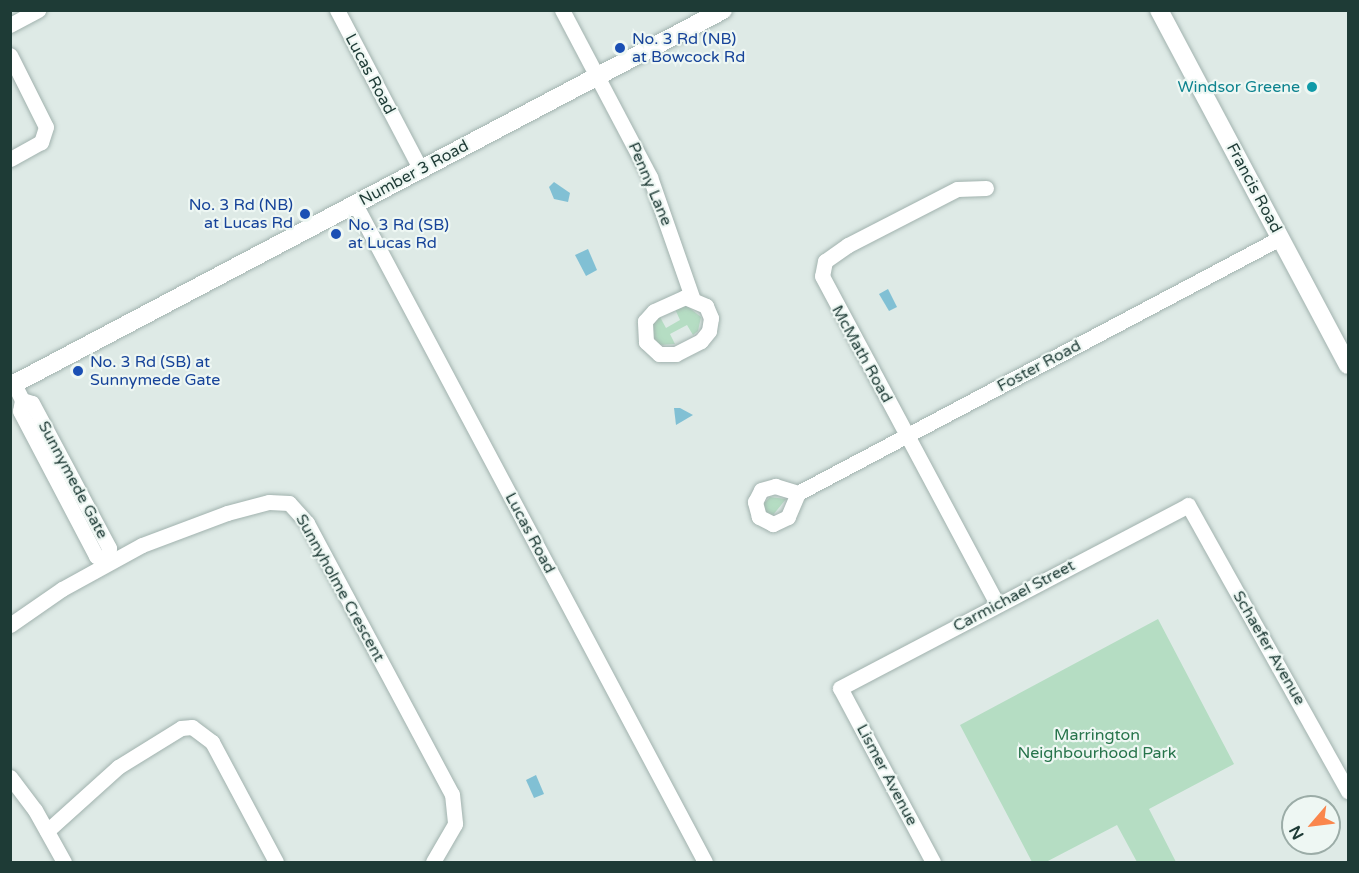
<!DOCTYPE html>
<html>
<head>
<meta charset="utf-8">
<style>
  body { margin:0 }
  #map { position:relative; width:1359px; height:873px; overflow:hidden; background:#deeae6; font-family:"Varela Round",sans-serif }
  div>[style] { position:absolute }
  .green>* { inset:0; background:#b5ddc3 }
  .water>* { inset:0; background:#81c0d4 }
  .roads { filter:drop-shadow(0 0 2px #a1b2ae) drop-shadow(0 0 2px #a1b2ae) }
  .minor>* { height:15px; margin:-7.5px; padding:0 7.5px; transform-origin:7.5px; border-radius:7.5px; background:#fff }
  .tertiary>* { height:18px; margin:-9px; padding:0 9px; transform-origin:9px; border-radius:9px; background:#fff }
  .secondary>* { height:18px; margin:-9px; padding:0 9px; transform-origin:9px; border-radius:9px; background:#fff }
  .dots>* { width:16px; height:16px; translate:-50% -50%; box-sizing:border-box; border:3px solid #eef7f3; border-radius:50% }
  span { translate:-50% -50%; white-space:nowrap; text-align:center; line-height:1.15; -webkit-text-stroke:4.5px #eef7f3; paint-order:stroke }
  .transit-label { font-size:16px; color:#164399 }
  .left { translate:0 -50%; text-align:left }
  .right { translate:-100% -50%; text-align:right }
  .street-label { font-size:16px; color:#1e3b36 }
  .culture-label { font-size:16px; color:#0d838f }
  .park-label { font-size:16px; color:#27744b }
  .frame { position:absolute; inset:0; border:12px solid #1e3b36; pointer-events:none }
  .north { position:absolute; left:1281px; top:795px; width:60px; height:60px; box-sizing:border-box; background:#eef7f3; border:2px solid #9baca7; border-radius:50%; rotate:242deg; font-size:16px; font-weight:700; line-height:24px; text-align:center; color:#1e3b36 }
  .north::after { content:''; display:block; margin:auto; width:21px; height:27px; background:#fa864c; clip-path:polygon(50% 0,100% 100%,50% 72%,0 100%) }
</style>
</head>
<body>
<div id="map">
  <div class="green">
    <i style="clip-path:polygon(687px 306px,701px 317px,698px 331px,693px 335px,687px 325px,670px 334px,675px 344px,660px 345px,652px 336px,653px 324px,660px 317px,666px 328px,680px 320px,675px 309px)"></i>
    <i style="clip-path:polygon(770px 497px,786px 499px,773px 515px,765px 512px,763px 504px)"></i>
    <i style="clip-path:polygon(1158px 619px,1234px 764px,1149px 809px,1176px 862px,1137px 862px,1117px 825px,1046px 862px,1032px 862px,960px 725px)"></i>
  </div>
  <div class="water">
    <i style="clip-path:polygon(554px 182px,570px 193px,568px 202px,554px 199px,549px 187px)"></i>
    <i style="clip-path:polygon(588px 249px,597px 270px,586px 276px,575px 255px)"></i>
    <i style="clip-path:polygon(888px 289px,897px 307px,889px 311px,879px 294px)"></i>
    <i style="clip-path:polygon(680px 408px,693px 415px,676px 425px,674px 408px)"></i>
    <i style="clip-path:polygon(536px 775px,544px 794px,534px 798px,526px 780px)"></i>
  </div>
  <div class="roads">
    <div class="minor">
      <i style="left:337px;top:10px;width:181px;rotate:62.3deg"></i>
      <i style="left:562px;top:10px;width:189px;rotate:62.2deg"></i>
      <i style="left:650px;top:177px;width:127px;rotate:70.7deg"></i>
      <i style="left:10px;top:25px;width:32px;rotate:-28deg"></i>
      <i style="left:10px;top:55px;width:80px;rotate:63.4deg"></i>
      <i style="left:46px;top:127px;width:16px;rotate:108deg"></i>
      <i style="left:41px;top:142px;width:35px;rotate:151deg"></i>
      <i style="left:986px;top:188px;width:29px;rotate:178deg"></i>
      <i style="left:957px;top:189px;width:123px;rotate:152.8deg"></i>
      <i style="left:848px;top:245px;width:28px;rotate:145deg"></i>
      <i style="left:825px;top:261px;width:15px;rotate:101deg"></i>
      <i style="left:822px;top:276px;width:372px;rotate:61.9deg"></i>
      <i style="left:355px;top:204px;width:745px;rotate:61.99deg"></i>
      <i style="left:685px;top:297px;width:23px;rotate:23deg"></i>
      <i style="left:706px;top:306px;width:13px;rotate:67deg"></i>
      <i style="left:711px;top:318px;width:13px;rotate:99deg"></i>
      <i style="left:709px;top:331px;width:13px;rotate:129deg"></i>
      <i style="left:701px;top:341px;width:28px;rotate:153deg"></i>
      <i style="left:676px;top:354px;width:17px;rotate:180deg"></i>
      <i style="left:659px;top:354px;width:18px;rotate:-137deg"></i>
      <i style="left:646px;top:342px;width:21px;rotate:-93deg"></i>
      <i style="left:645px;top:321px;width:13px;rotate:-48deg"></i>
      <i style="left:654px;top:311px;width:34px;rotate:-24deg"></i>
      <i style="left:14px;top:384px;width:18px;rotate:63deg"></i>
      <i style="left:22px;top:400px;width:11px;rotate:100deg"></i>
      <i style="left:20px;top:411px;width:164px;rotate:62.3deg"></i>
      <i style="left:96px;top:556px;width:13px;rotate:29deg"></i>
      <i style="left:22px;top:400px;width:10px;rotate:17deg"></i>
      <i style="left:32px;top:403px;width:164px;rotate:62deg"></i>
      <i style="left:109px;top:548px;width:14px;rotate:98deg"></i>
      <i style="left:775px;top:486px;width:24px;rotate:17deg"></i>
      <i style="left:798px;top:493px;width:26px;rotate:113deg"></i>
      <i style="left:788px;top:517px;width:17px;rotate:155deg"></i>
      <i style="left:773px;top:524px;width:16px;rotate:-153deg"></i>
      <i style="left:759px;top:517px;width:16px;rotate:-105deg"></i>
      <i style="left:755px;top:502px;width:13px;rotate:-63deg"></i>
      <i style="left:761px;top:490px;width:15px;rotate:-16deg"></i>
      <i style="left:798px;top:493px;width:545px;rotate:-27.88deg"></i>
      <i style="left:10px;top:625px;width:63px;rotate:-34.7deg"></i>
      <i style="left:62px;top:589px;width:91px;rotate:-28.8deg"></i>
      <i style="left:142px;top:545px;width:91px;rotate:-20.6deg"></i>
      <i style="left:227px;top:513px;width:43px;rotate:-14.7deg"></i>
      <i style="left:269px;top:502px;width:20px;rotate:3deg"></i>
      <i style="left:289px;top:503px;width:27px;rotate:48deg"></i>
      <i style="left:307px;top:523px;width:307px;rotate:61.9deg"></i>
      <i style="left:452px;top:794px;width:30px;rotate:84deg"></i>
      <i style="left:455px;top:824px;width:44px;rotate:120.1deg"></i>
      <i style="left:10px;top:777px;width:41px;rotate:52.9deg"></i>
      <i style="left:35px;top:810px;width:60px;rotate:60.9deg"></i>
      <i style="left:47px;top:831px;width:96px;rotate:-42deg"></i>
      <i style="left:118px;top:767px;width:74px;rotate:-31.8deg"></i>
      <i style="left:181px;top:728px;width:11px;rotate:-5deg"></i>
      <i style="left:192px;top:727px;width:25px;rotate:37deg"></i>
      <i style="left:212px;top:742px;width:136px;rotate:61.9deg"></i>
      <i style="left:933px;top:862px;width:197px;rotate:-118.1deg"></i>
      <i style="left:840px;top:688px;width:393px;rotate:-27.7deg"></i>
      <i style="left:1188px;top:505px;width:328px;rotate:60.8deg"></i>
    </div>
    <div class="tertiary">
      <i style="left:1159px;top:10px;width:402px;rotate:62deg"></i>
    </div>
    <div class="secondary">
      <i style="left:10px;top:386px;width:806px;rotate:-27.8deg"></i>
    </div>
  </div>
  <div class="dots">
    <i style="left:620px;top:48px;background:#1a4fb4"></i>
    <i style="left:1312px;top:87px;background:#0f9aa8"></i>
    <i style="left:305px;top:214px;background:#1a4fb4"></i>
    <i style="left:336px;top:234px;background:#1a4fb4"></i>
    <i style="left:78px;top:371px;background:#1a4fb4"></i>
  </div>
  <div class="transit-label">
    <span class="left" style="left:632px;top:48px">No. 3 Rd (NB)<br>at Bowcock Rd</span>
    <span class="right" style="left:293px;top:214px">No. 3 Rd (NB)<br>at Lucas Rd</span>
    <span class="left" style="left:348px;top:234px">No. 3 Rd (SB)<br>at Lucas Rd</span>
    <span class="left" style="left:90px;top:371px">No. 3 Rd (SB) at<br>Sunnymede Gate</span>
  </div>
  <div class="street-label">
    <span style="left:370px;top:74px;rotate:62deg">Lucas Road</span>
    <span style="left:414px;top:173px;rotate:-28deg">Number 3 Road</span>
    <span style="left:650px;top:184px;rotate:67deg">Penny Lane</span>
    <span style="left:1254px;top:188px;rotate:62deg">Francis Road</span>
    <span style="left:862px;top:354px;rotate:61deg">McMath Road</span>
    <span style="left:1039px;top:366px;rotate:-28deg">Foster Road</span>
    <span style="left:73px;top:480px;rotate:62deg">Sunnymede Gate</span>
    <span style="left:530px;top:533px;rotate:62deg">Lucas Road</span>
    <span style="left:340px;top:588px;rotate:61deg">Sunnyholme Crescent</span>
    <span style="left:1014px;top:596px;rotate:-28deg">Carmichael Street</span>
    <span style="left:1269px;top:648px;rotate:60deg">Schaefer Avenue</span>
    <span style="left:887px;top:775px;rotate:62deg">Lismer Avenue</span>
  </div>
  <div class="culture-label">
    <span class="right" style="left:1300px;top:87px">Windsor Greene</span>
  </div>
  <div class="park-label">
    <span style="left:1097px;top:744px">Marrington<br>Neighbourhood Park</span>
  </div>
  <div class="frame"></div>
  <div class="north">N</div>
</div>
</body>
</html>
